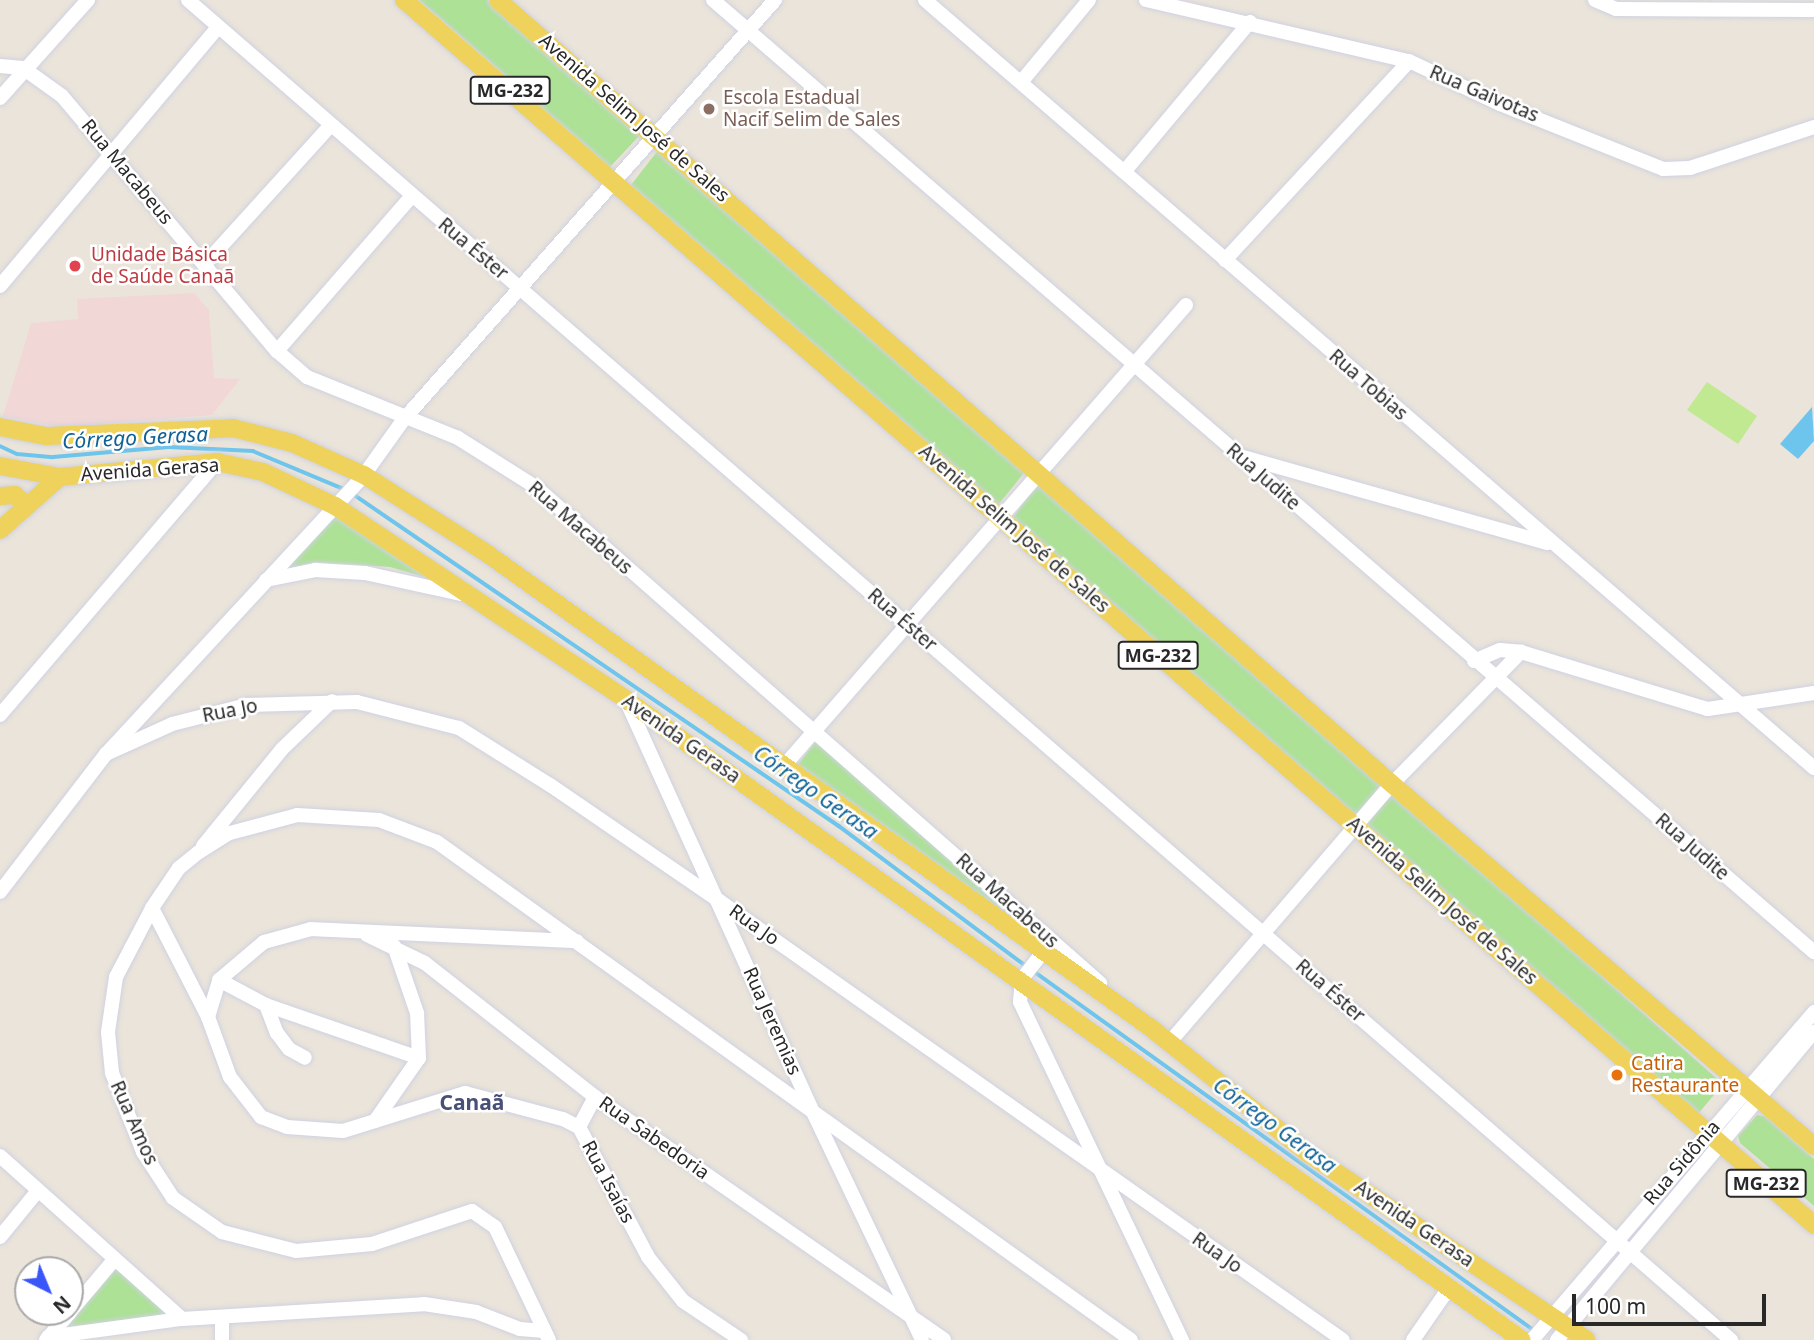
<!DOCTYPE html>
<html>
<head>
<meta charset="utf-8">
<style>
  body { margin:0 }
  #map { position:relative; width:1814px; height:1340px; overflow:hidden; background:#ebe4da; font-family:"Noto Sans",sans-serif }
  div>[style] { position:absolute }
  .medical>* { inset:0; background:#f2d7d7 }
  .green>* { inset:0; background:#ade196 }
  .pitch>* { inset:0; background:#c0e992 }
  .water>* { inset:0; background:#6dc5ed }
  .stream>* { height:3.5px; margin:-1.75px; padding:0 1.75px; transform-origin:1.75px; border-radius:1.75px; background:#6dc5ed }
  .roads { filter:drop-shadow(0 0 2px #cfd2e1) drop-shadow(0 0 2px #cfd2e1) }
  .minor>* { height:14px; margin:-7px; padding:0 7px; transform-origin:7px; border-radius:7px; background:#fff }
  .major>* { height:18px; margin:-9px; padding:0 9px; transform-origin:9px; border-radius:9px; background:#efd25b }
  .dots>* { width:19px; height:19px; translate:-50% -50%; box-sizing:border-box; border:4px solid #fff; border-radius:50% }
  span { translate:-50% -50%; white-space:nowrap; text-align:center; line-height:1.15; -webkit-text-stroke:5px #fff; paint-order:stroke }
  .shield-label span { padding:2px 5px; background:#fff; border:2px solid; border-radius:5px; -webkit-text-stroke-width:0 }
  .shield-label { font-size:18px; color:#282828; font-weight:700 }
  .street-label { font-size:19px; color:#282828 }
  .education-label { font-size:19px; color:#785e54 }
  .left { translate:0 -50%; text-align:left }
  .health-label { font-size:19px; color:#be3a42 }
  .food-label { font-size:19px; color:#c56008 }
  .water-label { font-size:21px; color:#0e6296; font-style:italic }
  .neighbourhood-label { font-size:21px; color:#495078; font-weight:700 }
  .north { position:absolute; left:14px; top:1256px; width:70px; height:70px; box-sizing:border-box; background:#fff; border:2px solid #a9a9a9; border-radius:50%; rotate:137deg; font-size:19px; font-weight:700; line-height:28px; text-align:center; color:#282828 }
  .north::after { content:''; display:block; margin:auto; width:24px; height:32px; background:#3a55f8; clip-path:polygon(50% 0,100% 100%,50% 72%,0 100%) }
  .scale { position:absolute; left:1572px; top:1294px; width:194px; height:32px; box-sizing:border-box; border:4px solid #282828; border-top:0; padding-left:9px; font-size:21px; line-height:24px; white-space:nowrap; color:#282828; -webkit-text-stroke:5px #fff; paint-order:stroke }
</style>
</head>
<body>
<div id="map">
  <div class="medical">
    <i style="clip-path:polygon(194px 293px,209px 310px,214px 378px,240px 379px,212px 415px,61px 427px,3px 416px,31px 323px,78px 319px,77px 299px)"></i>
  </div>
  <div class="green">
    <i style="clip-path:polygon(419px 0,487px 0,640px 135px,610px 167px)"></i>
    <i style="clip-path:polygon(659px 149px,1024px 473px,998px 505px,631px 185px)"></i>
    <i style="clip-path:polygon(1039px 482px,1382px 783px,1354px 817px,1012px 519px)"></i>
    <i style="clip-path:polygon(335px 513px,452px 585px,390px 567px,315px 562px,280px 570px)"></i>
    <i style="clip-path:polygon(816px 741px,1090px 979px,795px 768px)"></i>
    <i style="clip-path:polygon(1394px 792px,1723px 1084px,1698px 1114px,1365px 825px)"></i>
    <i style="clip-path:polygon(1757px 1115px,1765px 1116px,1814px 1159px,1814px 1206px,1740px 1143px,1738px 1136px)"></i>
    <i style="clip-path:polygon(114px 1264px,172px 1316px,57px 1332px)"></i>
  </div>
  <div class="pitch">
    <i style="clip-path:polygon(1707px 382px,1757px 416px,1738px 444px,1687px 410px)"></i>
  </div>
  <div class="water">
    <i style="clip-path:polygon(1812px 407px,1814px 441px,1798px 459px,1780px 444px)"></i>
  </div>
  <div class="stream">
    <i style="left:0;top:446px;width:19px;rotate:25deg"></i>
    <i style="left:17px;top:454px;width:36px;rotate:5deg"></i>
    <i style="left:53px;top:457px;width:116px;rotate:-4.9deg"></i>
    <i style="left:169px;top:447px;width:84px;rotate:2.7deg"></i>
    <i style="left:253px;top:451px;width:99px;rotate:22.7deg"></i>
    <i style="left:353px;top:494px;width:589px;rotate:34.34deg"></i>
    <i style="left:839px;top:826px;width:234px;rotate:36.8deg"></i>
    <i style="left:1032px;top:970px;width:619px;rotate:35.67deg"></i>
  </div>
  <div class="roads">
    <div class="minor">
      <i style="left:188px;top:0;width:2044px;rotate:40.97deg"></i>
      <i style="left:713px;top:0;width:1456px;rotate:40.85deg"></i>
      <i style="left:925px;top:0;width:1175px;rotate:40.82deg"></i>
      <i style="left:1146px;top:0;width:270px;rotate:13.1deg"></i>
      <i style="left:1409px;top:61px;width:101px;rotate:25.3deg"></i>
      <i style="left:1500px;top:104px;width:175px;rotate:21.7deg"></i>
      <i style="left:1663px;top:169px;width:27px;rotate:-2deg"></i>
      <i style="left:1690px;top:168px;width:131px;rotate:-18.3deg"></i>
      <i style="left:1595px;top:0;width:23px;rotate:23deg"></i>
      <i style="left:1616px;top:9px;width:198px;rotate:0.3deg"></i>
      <i style="left:0;top:66px;width:23px;rotate:5deg"></i>
      <i style="left:23px;top:68px;width:48px;rotate:35.7deg"></i>
      <i style="left:62px;top:96px;width:334px;rotate:49.9deg"></i>
      <i style="left:277px;top:351px;width:40px;rotate:41deg"></i>
      <i style="left:307px;top:377px;width:163px;rotate:22deg"></i>
      <i style="left:458px;top:438px;width:93px;rotate:32.3deg"></i>
      <i style="left:537px;top:488px;width:750px;rotate:41.32deg"></i>
      <i style="left:1022px;top:81px;width:105px;rotate:-50.4deg"></i>
      <i style="left:0;top:98px;width:132px;rotate:-48.1deg"></i>
      <i style="left:1124px;top:172px;width:196px;rotate:-50deg"></i>
      <i style="left:1225px;top:260px;width:271px;rotate:-47.2deg"></i>
      <i style="left:204px;top:265px;width:188px;rotate:-47.8deg"></i>
      <i style="left:0;top:286px;width:339px;rotate:-49.9deg"></i>
      <i style="left:277px;top:351px;width:204px;rotate:-49deg"></i>
      <i style="left:1243px;top:457px;width:316px;rotate:15.8deg"></i>
      <i style="left:266px;top:580px;width:50px;rotate:-11.5deg"></i>
      <i style="left:315px;top:570px;width:50px;rotate:3.4deg"></i>
      <i style="left:365px;top:573px;width:98px;rotate:12.3deg"></i>
      <i style="left:1474px;top:661px;width:28px;rotate:-23deg"></i>
      <i style="left:1500px;top:650px;width:21px;rotate:5deg"></i>
      <i style="left:1521px;top:652px;width:195px;rotate:17deg"></i>
      <i style="left:1708px;top:709px;width:107px;rotate:-8.6deg"></i>
      <i style="left:626px;top:700px;width:448px;rotate:65.6deg"></i>
      <i style="left:811px;top:1108px;width:257px;rotate:64.4deg"></i>
      <i style="left:0;top:715px;width:333px;rotate:-49.4deg"></i>
      <i style="left:106px;top:754px;width:72px;rotate:-24.4deg"></i>
      <i style="left:172px;top:724px;width:77px;rotate:-14.2deg"></i>
      <i style="left:247px;top:705px;width:110px;rotate:-1.6deg"></i>
      <i style="left:357px;top:702px;width:105px;rotate:14.3deg"></i>
      <i style="left:459px;top:728px;width:107px;rotate:32.1deg"></i>
      <i style="left:550px;top:785px;width:204px;rotate:34.4deg"></i>
      <i style="left:718px;top:900px;width:764px;rotate:35.15deg"></i>
      <i style="left:783px;top:767px;width:613px;rotate:-48.9deg"></i>
      <i style="left:203px;top:846px;width:125px;rotate:-50.8deg"></i>
      <i style="left:282px;top:749px;width:69px;rotate:-43.8deg"></i>
      <i style="left:0;top:892px;width:174px;rotate:-52.5deg"></i>
      <i style="left:106px;top:754px;width:380px;rotate:-47.2deg"></i>
      <i style="left:364px;top:475px;width:69px;rotate:-54.5deg"></i>
      <i style="left:404px;top:419px;width:560px;rotate:-48.48deg"></i>
      <i style="left:152px;top:908px;width:123px;rotate:62.8deg"></i>
      <i style="left:208px;top:1017px;width:64px;rotate:69.9deg"></i>
      <i style="left:230px;top:1077px;width:51px;rotate:52.2deg"></i>
      <i style="left:261px;top:1117px;width:28px;rotate:21deg"></i>
      <i style="left:287px;top:1127px;width:56px;rotate:4.1deg"></i>
      <i style="left:343px;top:1131px;width:128px;rotate:-17.3deg"></i>
      <i style="left:465px;top:1093px;width:101px;rotate:14.9deg"></i>
      <i style="left:563px;top:1119px;width:18px;rotate:27deg"></i>
      <i style="left:579px;top:1127px;width:147px;rotate:62deg"></i>
      <i style="left:648px;top:1257px;width:56px;rotate:51.5deg"></i>
      <i style="left:683px;top:1301px;width:70px;rotate:33.9deg"></i>
      <i style="left:367px;top:935px;width:64px;rotate:25.8deg"></i>
      <i style="left:425px;top:963px;width:216px;rotate:38.2deg"></i>
      <i style="left:595px;top:1097px;width:425px;rotate:34.8deg"></i>
      <i style="left:1043px;top:952px;width:34px;rotate:128deg"></i>
      <i style="left:1022px;top:979px;width:23px;rotate:95deg"></i>
      <i style="left:1020px;top:1002px;width:375px;rotate:64.4deg"></i>
      <i style="left:219px;top:980px;width:53px;rotate:28deg"></i>
      <i style="left:266px;top:1005px;width:162px;rotate:19.1deg"></i>
      <i style="left:266px;top:1005px;width:30px;rotate:69deg"></i>
      <i style="left:277px;top:1033px;width:20px;rotate:53deg"></i>
      <i style="left:289px;top:1049px;width:18px;rotate:29deg"></i>
      <i style="left:208px;top:1017px;width:39px;rotate:-73deg"></i>
      <i style="left:219px;top:980px;width:59px;rotate:-40.2deg"></i>
      <i style="left:264px;top:942px;width:49px;rotate:-15.5deg"></i>
      <i style="left:311px;top:929px;width:266px;rotate:2.6deg"></i>
      <i style="left:1169px;top:1043px;width:342px;rotate:-49.3deg"></i>
      <i style="left:1392px;top:784px;width:185px;rotate:-45.7deg"></i>
      <i style="left:375px;top:1121px;width:77px;rotate:-55.1deg"></i>
      <i style="left:419px;top:1058px;width:45px;rotate:-92.5deg"></i>
      <i style="left:417px;top:1013px;width:71px;rotate:-108.9deg"></i>
      <i style="left:579px;top:1127px;width:34px;rotate:-62deg"></i>
      <i style="left:0;top:1156px;width:244px;rotate:41.8deg"></i>
      <i style="left:0;top:1237px;width:58px;rotate:-50.6deg"></i>
      <i style="left:70px;top:1312px;width:68px;rotate:-49.8deg"></i>
      <i style="left:222px;top:1319px;width:21px;rotate:90deg"></i>
      <i style="left:48px;top:1337px;width:135px;rotate:-7.7deg"></i>
      <i style="left:182px;top:1319px;width:242px;rotate:-3.5deg"></i>
      <i style="left:424px;top:1304px;width:53px;rotate:8.7deg"></i>
      <i style="left:476px;top:1312px;width:47px;rotate:21.1deg"></i>
      <i style="left:520px;top:1329px;width:24px;rotate:5deg"></i>
      <i style="left:46px;top:1340px;width:37px;rotate:-49deg"></i>
      <i style="left:549px;top:1340px;width:125px;rotate:-115.5deg"></i>
      <i style="left:495px;top:1227px;width:28px;rotate:-145deg"></i>
      <i style="left:472px;top:1211px;width:105px;rotate:161.7deg"></i>
      <i style="left:372px;top:1244px;width:76px;rotate:174.7deg"></i>
      <i style="left:296px;top:1251px;width:76px;rotate:-165.6deg"></i>
      <i style="left:222px;top:1232px;width:60px;rotate:-145.2deg"></i>
      <i style="left:173px;top:1198px;width:55px;rotate:-123.1deg"></i>
      <i style="left:143px;top:1152px;width:85px;rotate:-111.4deg"></i>
      <i style="left:112px;top:1073px;width:41px;rotate:-95.6deg"></i>
      <i style="left:108px;top:1032px;width:56px;rotate:-81.7deg"></i>
      <i style="left:116px;top:977px;width:78px;rotate:-62.4deg"></i>
      <i style="left:152px;top:908px;width:48px;rotate:-56deg"></i>
      <i style="left:179px;top:868px;width:26px;rotate:-39deg"></i>
      <i style="left:199px;top:852px;width:36px;rotate:-32deg"></i>
      <i style="left:230px;top:833px;width:69px;rotate:-15deg"></i>
      <i style="left:297px;top:815px;width:82px;rotate:3.5deg"></i>
      <i style="left:379px;top:820px;width:62px;rotate:20.8deg"></i>
      <i style="left:437px;top:842px;width:854px;rotate:35.66deg"></i>
      <i style="left:1413px;top:1340px;width:63px;rotate:-55.3deg"></i>
      <i style="left:1532px;top:1340px;width:433px;rotate:-49.3deg"></i>
      <i style="left:1557px;top:1340px;width:401px;rotate:-50.2deg"></i>
    </div>
    <div class="major">
      <i style="left:404px;top:0;width:1868px;rotate:40.98deg"></i>
      <i style="left:498px;top:0;width:1189px;rotate:41.25deg"></i>
      <i style="left:1392px;top:784px;width:556px;rotate:40.62deg"></i>
      <i style="left:0;top:427px;width:47px;rotate:11.1deg"></i>
      <i style="left:46px;top:436px;width:187px;rotate:-2.4deg"></i>
      <i style="left:233px;top:428px;width:61px;rotate:14.3deg"></i>
      <i style="left:292px;top:443px;width:79px;rotate:24deg"></i>
      <i style="left:364px;top:475px;width:143px;rotate:32.5deg"></i>
      <i style="left:485px;top:552px;width:819px;rotate:35.55deg"></i>
      <i style="left:1151px;top:1028px;width:202px;rotate:38.6deg"></i>
      <i style="left:1309px;top:1154px;width:334px;rotate:33.8deg"></i>
      <i style="left:0;top:466px;width:61px;rotate:10.4deg"></i>
      <i style="left:60px;top:477px;width:158px;rotate:-5.5deg"></i>
      <i style="left:217px;top:462px;width:47px;rotate:12.3deg"></i>
      <i style="left:263px;top:472px;width:80px;rotate:25.3deg"></i>
      <i style="left:335px;top:506px;width:348px;rotate:33.6deg"></i>
      <i style="left:625px;top:699px;width:1102px;rotate:35.55deg"></i>
      <i style="left:0;top:496px;width:15px;rotate:-4deg"></i>
      <i style="left:15px;top:495px;width:13px;rotate:42deg"></i>
      <i style="left:0;top:530px;width:80px;rotate:-41.5deg"></i>
    </div>
  </div>
  <div class="dots">
    <i style="left:709px;top:109px;background:#8d6e63"></i>
    <i style="left:75px;top:266px;background:#e0444e"></i>
    <i style="left:1617px;top:1075px;background:#e8710a"></i>
  </div>
  <div class="shield-label">
    <span style="left:510px;top:90px">MG-232</span>
    <span style="left:1158px;top:655px">MG-232</span>
    <span style="left:1766px;top:1183px">MG-232</span>
  </div>
  <div class="street-label">
    <span style="left:1484px;top:94px;rotate:23deg">Rua Gaivotas</span>
    <span style="left:634px;top:118px;rotate:41deg">Avenida Selim José de Sales</span>
    <span style="left:127px;top:172px;rotate:50deg">Rua Macabeus</span>
    <span style="left:473px;top:249px;rotate:40deg">Rua Éster</span>
    <span style="left:1368px;top:385px;rotate:41deg">Rua Tobias</span>
    <span style="left:150px;top:470px;rotate:-4deg">Avenida Gerasa</span>
    <span style="left:1263px;top:477px;rotate:41deg">Rua Judite</span>
    <span style="left:580px;top:528px;rotate:41deg">Rua Macabeus</span>
    <span style="left:1014px;top:529px;rotate:41deg">Avenida Selim José de Sales</span>
    <span style="left:902px;top:620px;rotate:41deg">Rua Éster</span>
    <span style="left:230px;top:711px;rotate:-11deg">Rua Jo</span>
    <span style="left:681px;top:739px;rotate:35deg">Avenida Gerasa</span>
    <span style="left:1692px;top:847px;rotate:41deg">Rua Judite</span>
    <span style="left:1007px;top:901px;rotate:42deg">Rua Macabeus</span>
    <span style="left:1442px;top:901px;rotate:41deg">Avenida Selim José de Sales</span>
    <span style="left:754px;top:925px;rotate:35deg">Rua Jo</span>
    <span style="left:1330px;top:991px;rotate:41deg">Rua Éster</span>
    <span style="left:772px;top:1021px;rotate:66deg">Rua Jeremias</span>
    <span style="left:134px;top:1123px;rotate:66deg">Rua Amos</span>
    <span style="left:654px;top:1138px;rotate:35deg">Rua Sabedoria</span>
    <span style="left:1682px;top:1163px;rotate:-49deg">Rua Sidônia</span>
    <span style="left:608px;top:1182px;rotate:62deg">Rua Isaías</span>
    <span style="left:1414px;top:1224px;rotate:34deg">Avenida Gerasa</span>
    <span style="left:1217px;top:1253px;rotate:35deg">Rua Jo</span>
  </div>
  <div class="education-label">
    <span class="left" style="left:723px;top:109px">Escola Estadual<br>Nacif Selim de Sales</span>
  </div>
  <div class="health-label">
    <span class="left" style="left:91px;top:266px">Unidade Básica<br>de Saúde Canaã</span>
  </div>
  <div class="food-label">
    <span class="left" style="left:1631px;top:1075px">Catira<br>Restaurante</span>
  </div>
  <div class="water-label">
    <span style="left:135px;top:437px;rotate:-3deg">Córrego Gerasa</span>
    <span style="left:816px;top:792px;rotate:35deg">Córrego Gerasa</span>
    <span style="left:1275px;top:1125px;rotate:36deg">Córrego Gerasa</span>
  </div>
  <div class="neighbourhood-label">
    <span style="left:472px;top:1102px">Canaã</span>
  </div>
  <div class="north">N</div>
  <div class="scale">100 m</div>
</div>
</body>
</html>
